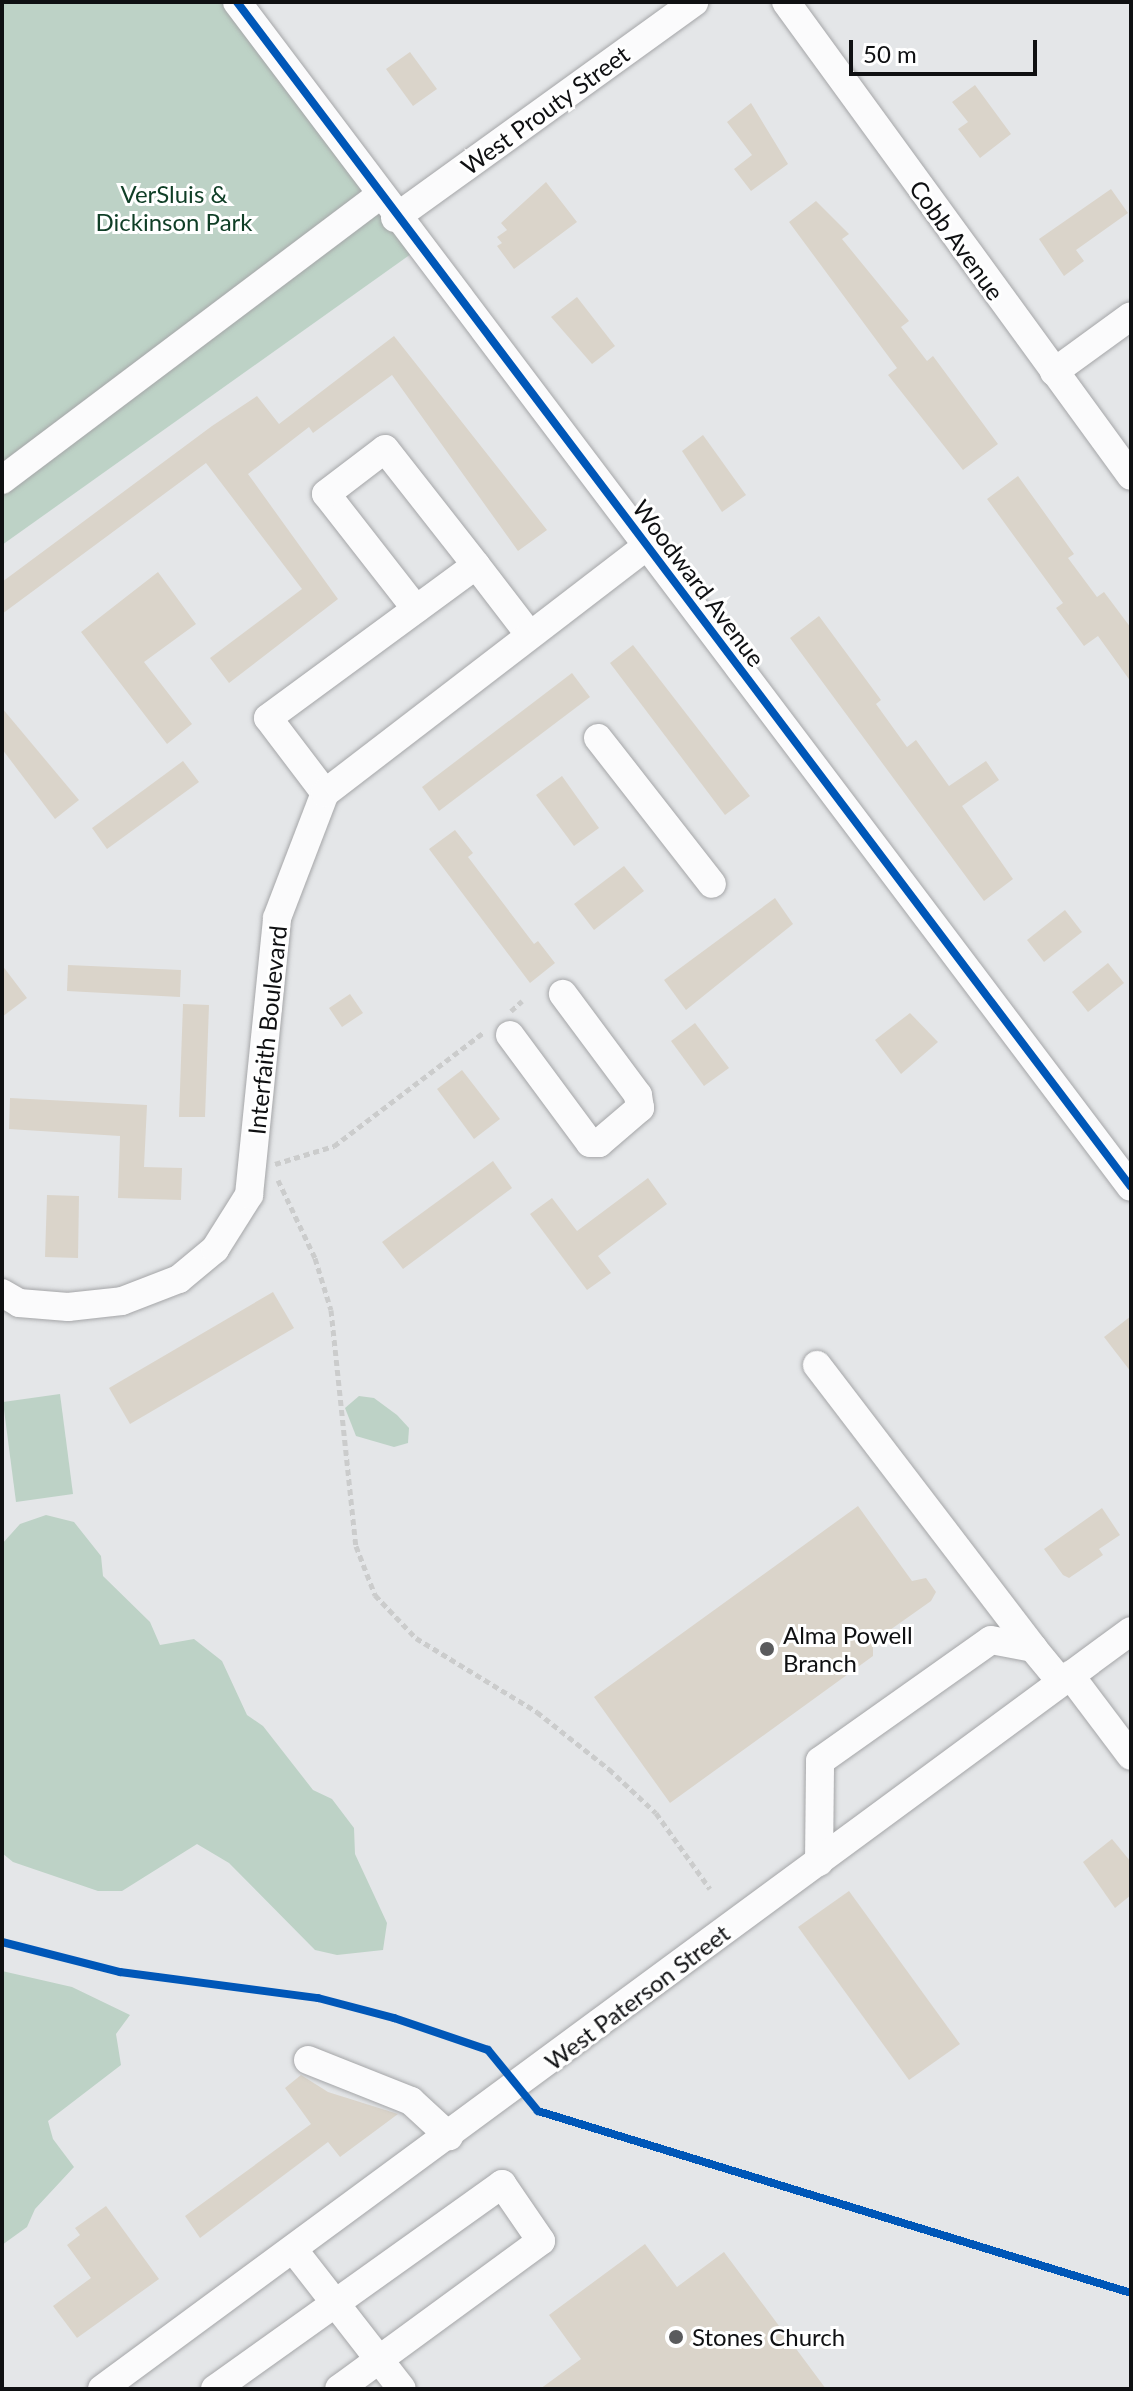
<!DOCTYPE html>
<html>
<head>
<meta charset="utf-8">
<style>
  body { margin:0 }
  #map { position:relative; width:1133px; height:2391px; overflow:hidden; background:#e4e6e8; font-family:Lato,sans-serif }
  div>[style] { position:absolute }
  .green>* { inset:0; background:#bdd2c6 }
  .building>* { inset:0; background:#dad4ca }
  .path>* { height:5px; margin-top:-2.5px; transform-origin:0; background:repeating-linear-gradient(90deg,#cbcccc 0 6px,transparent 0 10px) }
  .roads { filter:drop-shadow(0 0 2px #a5a6a8) drop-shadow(0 0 2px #a5a6a8) }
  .minor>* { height:28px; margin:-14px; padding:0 14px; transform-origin:14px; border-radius:14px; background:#fbfbfc }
  .cycleway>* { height:8px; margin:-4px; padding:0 4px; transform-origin:4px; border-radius:4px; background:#0057b8 }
  .dots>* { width:22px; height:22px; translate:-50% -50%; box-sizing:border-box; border:4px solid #fff; border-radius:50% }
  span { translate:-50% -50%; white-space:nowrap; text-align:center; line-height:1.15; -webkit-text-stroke:6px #fff; paint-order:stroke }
  .street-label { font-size:24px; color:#0f1012 }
  .park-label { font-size:24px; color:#0f3e26 }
  .poi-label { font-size:24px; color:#0f1012 }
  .left { translate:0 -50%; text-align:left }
  .frame { position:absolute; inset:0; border:4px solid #0f1012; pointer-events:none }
  .scale { position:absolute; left:849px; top:40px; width:188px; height:36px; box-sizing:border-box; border:4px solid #0f1012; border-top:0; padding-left:10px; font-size:24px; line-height:28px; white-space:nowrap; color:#0f1012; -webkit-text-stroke:6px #fff; paint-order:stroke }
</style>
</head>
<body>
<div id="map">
  <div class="green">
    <i style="clip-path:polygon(2px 2px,236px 2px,418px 249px,2px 545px)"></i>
    <i style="clip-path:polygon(60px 1394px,73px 1494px,16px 1502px,3px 1402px)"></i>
    <i style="clip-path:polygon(359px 1396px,374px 1398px,397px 1415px,409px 1428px,408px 1443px,394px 1447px,356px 1436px,345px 1408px)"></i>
    <i style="clip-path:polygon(46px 1515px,74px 1522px,101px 1556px,103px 1576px,150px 1622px,160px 1645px,194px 1639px,222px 1661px,247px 1715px,263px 1726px,313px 1790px,332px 1799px,354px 1828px,355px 1854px,387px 1923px,383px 1950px,337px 1955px,315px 1950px,229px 1863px,197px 1844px,122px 1891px,98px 1891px,13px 1862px,2px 1853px,2px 1544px,20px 1524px)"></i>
    <i style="clip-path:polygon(2px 1971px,72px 1987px,130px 2015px,116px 2034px,121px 2065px,48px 2121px,53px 2139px,74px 2167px,35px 2209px,27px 2227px,2px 2245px)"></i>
  </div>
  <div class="building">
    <i style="clip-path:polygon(410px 52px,437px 89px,413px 106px,386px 69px)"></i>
    <i style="clip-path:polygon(975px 85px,1011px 134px,980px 158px,958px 129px,968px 122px,952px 102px)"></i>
    <i style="clip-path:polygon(751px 103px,788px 164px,751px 191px,734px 169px,752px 155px,727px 122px)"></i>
    <i style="clip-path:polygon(546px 182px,577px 222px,514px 269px,497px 246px,502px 243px,497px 237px,507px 230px,501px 223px)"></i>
    <i style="clip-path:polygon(1111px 189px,1128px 213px,1076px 250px,1084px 261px,1064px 276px,1039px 239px)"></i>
    <i style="clip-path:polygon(816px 201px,849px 234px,842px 239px,909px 321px,901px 327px,927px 361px,933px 356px,998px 444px,963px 470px,888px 375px,897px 368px,789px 222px)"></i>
    <i style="clip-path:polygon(577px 297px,615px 346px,592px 364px,551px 317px)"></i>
    <i style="clip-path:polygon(394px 336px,547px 530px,518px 551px,392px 375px,313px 433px,309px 427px,248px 474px,338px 599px,229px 683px,210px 658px,302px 589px,206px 463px,2px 614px,2px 582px,212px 426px,257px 396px,279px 424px)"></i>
    <i style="clip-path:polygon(703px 435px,746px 495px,722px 512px,682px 451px)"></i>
    <i style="clip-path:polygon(1018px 476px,1074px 554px,1068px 558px,1097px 597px,1104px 592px,1131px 628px,1131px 682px,1098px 636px,1084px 646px,1056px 608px,1063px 603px,987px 499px)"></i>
    <i style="clip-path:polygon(158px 572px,196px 624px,144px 662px,192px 724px,167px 744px,81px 632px)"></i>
    <i style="clip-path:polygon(819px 616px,881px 700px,876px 704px,907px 747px,916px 740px,949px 786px,986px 761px,999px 780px,962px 806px,1013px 879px,984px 901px,790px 638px)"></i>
    <i style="clip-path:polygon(633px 645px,750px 796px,725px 815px,610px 663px)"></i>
    <i style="clip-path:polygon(572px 673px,590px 697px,439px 811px,422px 787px)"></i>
    <i style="clip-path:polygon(2px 708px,79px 800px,55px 819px,2px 749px)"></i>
    <i style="clip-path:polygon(183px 761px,199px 782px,107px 849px,92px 828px)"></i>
    <i style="clip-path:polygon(562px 776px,599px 828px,574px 846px,536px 795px)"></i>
    <i style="clip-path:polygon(455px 830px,473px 853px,468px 857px,534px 944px,538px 941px,555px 963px,530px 983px,429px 849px)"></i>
    <i style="clip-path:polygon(624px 866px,644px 891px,594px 930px,574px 904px)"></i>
    <i style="clip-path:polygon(775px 898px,793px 924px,686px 1010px,664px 980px)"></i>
    <i style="clip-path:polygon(1065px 910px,1082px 932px,1044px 962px,1027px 940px)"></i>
    <i style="clip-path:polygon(1108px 963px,1124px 983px,1088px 1012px,1072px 992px)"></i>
    <i style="clip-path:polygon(2px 965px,27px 998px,2px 1017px)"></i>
    <i style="clip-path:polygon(68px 965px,181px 970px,180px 997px,67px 991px)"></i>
    <i style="clip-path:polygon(350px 994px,363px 1013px,342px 1027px,329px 1008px)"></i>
    <i style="clip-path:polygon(183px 1004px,209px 1005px,205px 1117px,179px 1117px)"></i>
    <i style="clip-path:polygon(910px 1013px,938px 1042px,901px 1074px,875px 1040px)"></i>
    <i style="clip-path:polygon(695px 1023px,729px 1068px,704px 1086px,671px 1041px)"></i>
    <i style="clip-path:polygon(462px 1070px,500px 1119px,474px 1139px,437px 1089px)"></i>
    <i style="clip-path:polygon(10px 1098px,147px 1105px,144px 1167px,182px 1168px,181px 1200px,118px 1198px,120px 1136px,9px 1129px)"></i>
    <i style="clip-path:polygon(493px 1161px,512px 1188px,403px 1269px,382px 1242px)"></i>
    <i style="clip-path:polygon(648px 1178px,667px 1204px,598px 1256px,611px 1273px,587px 1290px,530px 1214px,552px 1198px,577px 1231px)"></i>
    <i style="clip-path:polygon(47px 1195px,79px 1196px,78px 1258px,45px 1257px)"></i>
    <i style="clip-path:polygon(273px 1292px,294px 1328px,130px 1424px,109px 1388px)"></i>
    <i style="clip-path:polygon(1131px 1316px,1131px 1372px,1104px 1337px)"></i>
    <i style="clip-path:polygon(858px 1506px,912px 1581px,926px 1578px,936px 1592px,931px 1601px,873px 1642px,873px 1656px,670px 1803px,594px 1697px)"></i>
    <i style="clip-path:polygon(1102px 1508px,1120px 1535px,1099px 1549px,1103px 1555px,1069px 1578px,1063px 1575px,1044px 1549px)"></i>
    <i style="clip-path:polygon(1112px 1839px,1131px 1862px,1131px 1895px,1115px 1908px,1083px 1862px)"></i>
    <i style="clip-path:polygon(849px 1891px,960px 2044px,909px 2080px,798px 1927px)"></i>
    <i style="clip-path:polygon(301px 2075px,328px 2092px,398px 2114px,340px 2157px,328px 2142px,200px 2238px,185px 2216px,311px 2124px,285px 2088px)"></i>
    <i style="clip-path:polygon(106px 2206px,159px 2279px,77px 2338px,53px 2306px,91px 2278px,67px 2245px,80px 2235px,75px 2228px)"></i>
    <i style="clip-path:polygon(645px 2244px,677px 2287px,724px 2252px,826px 2389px,540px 2389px,581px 2359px,549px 2315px)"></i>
  </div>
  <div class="path">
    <i style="left:511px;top:1011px;width:15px;rotate:-42deg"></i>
    <i style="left:275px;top:1164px;width:62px;rotate:-17deg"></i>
    <i style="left:334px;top:1146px;width:188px;rotate:-37.2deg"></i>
    <i style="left:278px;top:1180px;width:86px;rotate:64.6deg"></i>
    <i style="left:315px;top:1258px;width:54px;rotate:72.9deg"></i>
    <i style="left:331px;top:1310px;width:237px;rotate:84deg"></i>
    <i style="left:356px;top:1546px;width:53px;rotate:68.8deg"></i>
    <i style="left:375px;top:1595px;width:59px;rotate:46.4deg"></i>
    <i style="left:416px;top:1638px;width:142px;rotate:31.4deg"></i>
    <i style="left:537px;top:1712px;width:92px;rotate:38.4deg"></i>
    <i style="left:609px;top:1769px;width:64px;rotate:43.1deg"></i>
    <i style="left:656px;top:1813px;width:93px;rotate:54.6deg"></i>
  </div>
  <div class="roads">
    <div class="minor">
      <i style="left:237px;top:2px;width:1484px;rotate:52.97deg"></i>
      <i style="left:786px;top:2px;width:586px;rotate:53.95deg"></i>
      <i style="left:395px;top:218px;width:369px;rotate:-35.8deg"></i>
      <i style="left:1054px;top:372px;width:95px;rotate:-36deg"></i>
      <i style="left:2px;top:480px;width:472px;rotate:-37deg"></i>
      <i style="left:416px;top:609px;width:146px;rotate:-128deg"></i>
      <i style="left:326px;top:494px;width:74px;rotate:-37.3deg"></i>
      <i style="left:385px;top:449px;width:147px;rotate:51.9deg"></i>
      <i style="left:598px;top:738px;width:185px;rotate:52deg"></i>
      <i style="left:325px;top:793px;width:94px;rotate:-127.2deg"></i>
      <i style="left:268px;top:718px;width:258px;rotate:-36.3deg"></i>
      <i style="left:476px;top:565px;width:87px;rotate:52.5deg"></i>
      <i style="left:510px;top:1035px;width:134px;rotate:53.5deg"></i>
      <i style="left:590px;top:1143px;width:9px"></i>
      <i style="left:599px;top:1143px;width:54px;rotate:-40.5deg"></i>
      <i style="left:640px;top:1108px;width:13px;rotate:-99deg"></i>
      <i style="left:638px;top:1095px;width:126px;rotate:-126.6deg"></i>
      <i style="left:2px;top:1293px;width:20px;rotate:30deg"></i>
      <i style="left:19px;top:1303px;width:49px;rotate:4.7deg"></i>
      <i style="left:68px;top:1307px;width:54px;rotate:-6.3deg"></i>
      <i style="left:122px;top:1301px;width:61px;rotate:-21.1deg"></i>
      <i style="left:179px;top:1279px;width:47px;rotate:-39.8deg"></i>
      <i style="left:215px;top:1249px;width:64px;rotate:-57.8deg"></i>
      <i style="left:249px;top:1195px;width:278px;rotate:-84.2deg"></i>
      <i style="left:277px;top:918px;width:134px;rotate:-69deg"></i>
      <i style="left:325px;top:793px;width:407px;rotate:-37.5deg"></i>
      <i style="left:817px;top:1365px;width:356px;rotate:52.6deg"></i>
      <i style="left:1070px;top:1675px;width:101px;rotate:53deg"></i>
      <i style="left:819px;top:1862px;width:101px;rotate:-89.4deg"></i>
      <i style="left:820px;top:1761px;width:209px;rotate:-35.3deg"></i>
      <i style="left:991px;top:1640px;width:43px;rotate:10.8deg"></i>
      <i style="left:1033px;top:1648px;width:44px;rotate:50.5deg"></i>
      <i style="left:308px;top:2060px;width:111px;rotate:21.7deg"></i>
      <i style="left:411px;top:2101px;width:52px;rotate:42.6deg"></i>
      <i style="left:293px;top:2249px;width:177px;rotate:52.1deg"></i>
      <i style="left:102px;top:2389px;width:1278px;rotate:-36.38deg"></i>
      <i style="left:215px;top:2389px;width:353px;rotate:-35.5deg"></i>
      <i style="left:502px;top:2184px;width:69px;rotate:55.6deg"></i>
      <i style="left:541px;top:2241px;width:250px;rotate:143.8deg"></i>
    </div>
  </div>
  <div class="cycleway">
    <i style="left:237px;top:2px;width:1484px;rotate:52.97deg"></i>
    <i style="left:2px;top:1942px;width:122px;rotate:14.3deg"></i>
    <i style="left:120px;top:1972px;width:200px;rotate:7.5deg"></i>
    <i style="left:318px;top:1998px;width:79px;rotate:14.7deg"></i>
    <i style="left:394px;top:2018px;width:99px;rotate:18.8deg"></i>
    <i style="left:488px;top:2050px;width:79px;rotate:50.7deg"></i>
    <i style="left:538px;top:2111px;width:620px;rotate:17.06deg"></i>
  </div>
  <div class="dots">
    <i style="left:767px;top:1649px;background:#5a5b5d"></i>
    <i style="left:676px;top:2337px;background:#5a5b5d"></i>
  </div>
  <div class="street-label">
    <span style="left:545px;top:110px;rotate:-36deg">West Prouty Street</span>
    <span style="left:957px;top:240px;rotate:54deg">Cobb Avenue</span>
    <span style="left:699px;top:583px;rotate:53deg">Woodward Avenue</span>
    <span style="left:267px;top:1030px;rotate:-84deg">Interfaith Boulevard</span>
    <span style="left:637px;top:1997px;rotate:-37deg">West Paterson Street</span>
  </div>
  <div class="park-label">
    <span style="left:174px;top:208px">VerSluis &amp;<br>Dickinson Park</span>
  </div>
  <div class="poi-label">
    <span class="left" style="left:783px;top:1649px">Alma Powell<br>Branch</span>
    <span class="left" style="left:692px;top:2337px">Stones Church</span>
  </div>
  <div class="frame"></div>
  <div class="scale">50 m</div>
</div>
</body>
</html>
